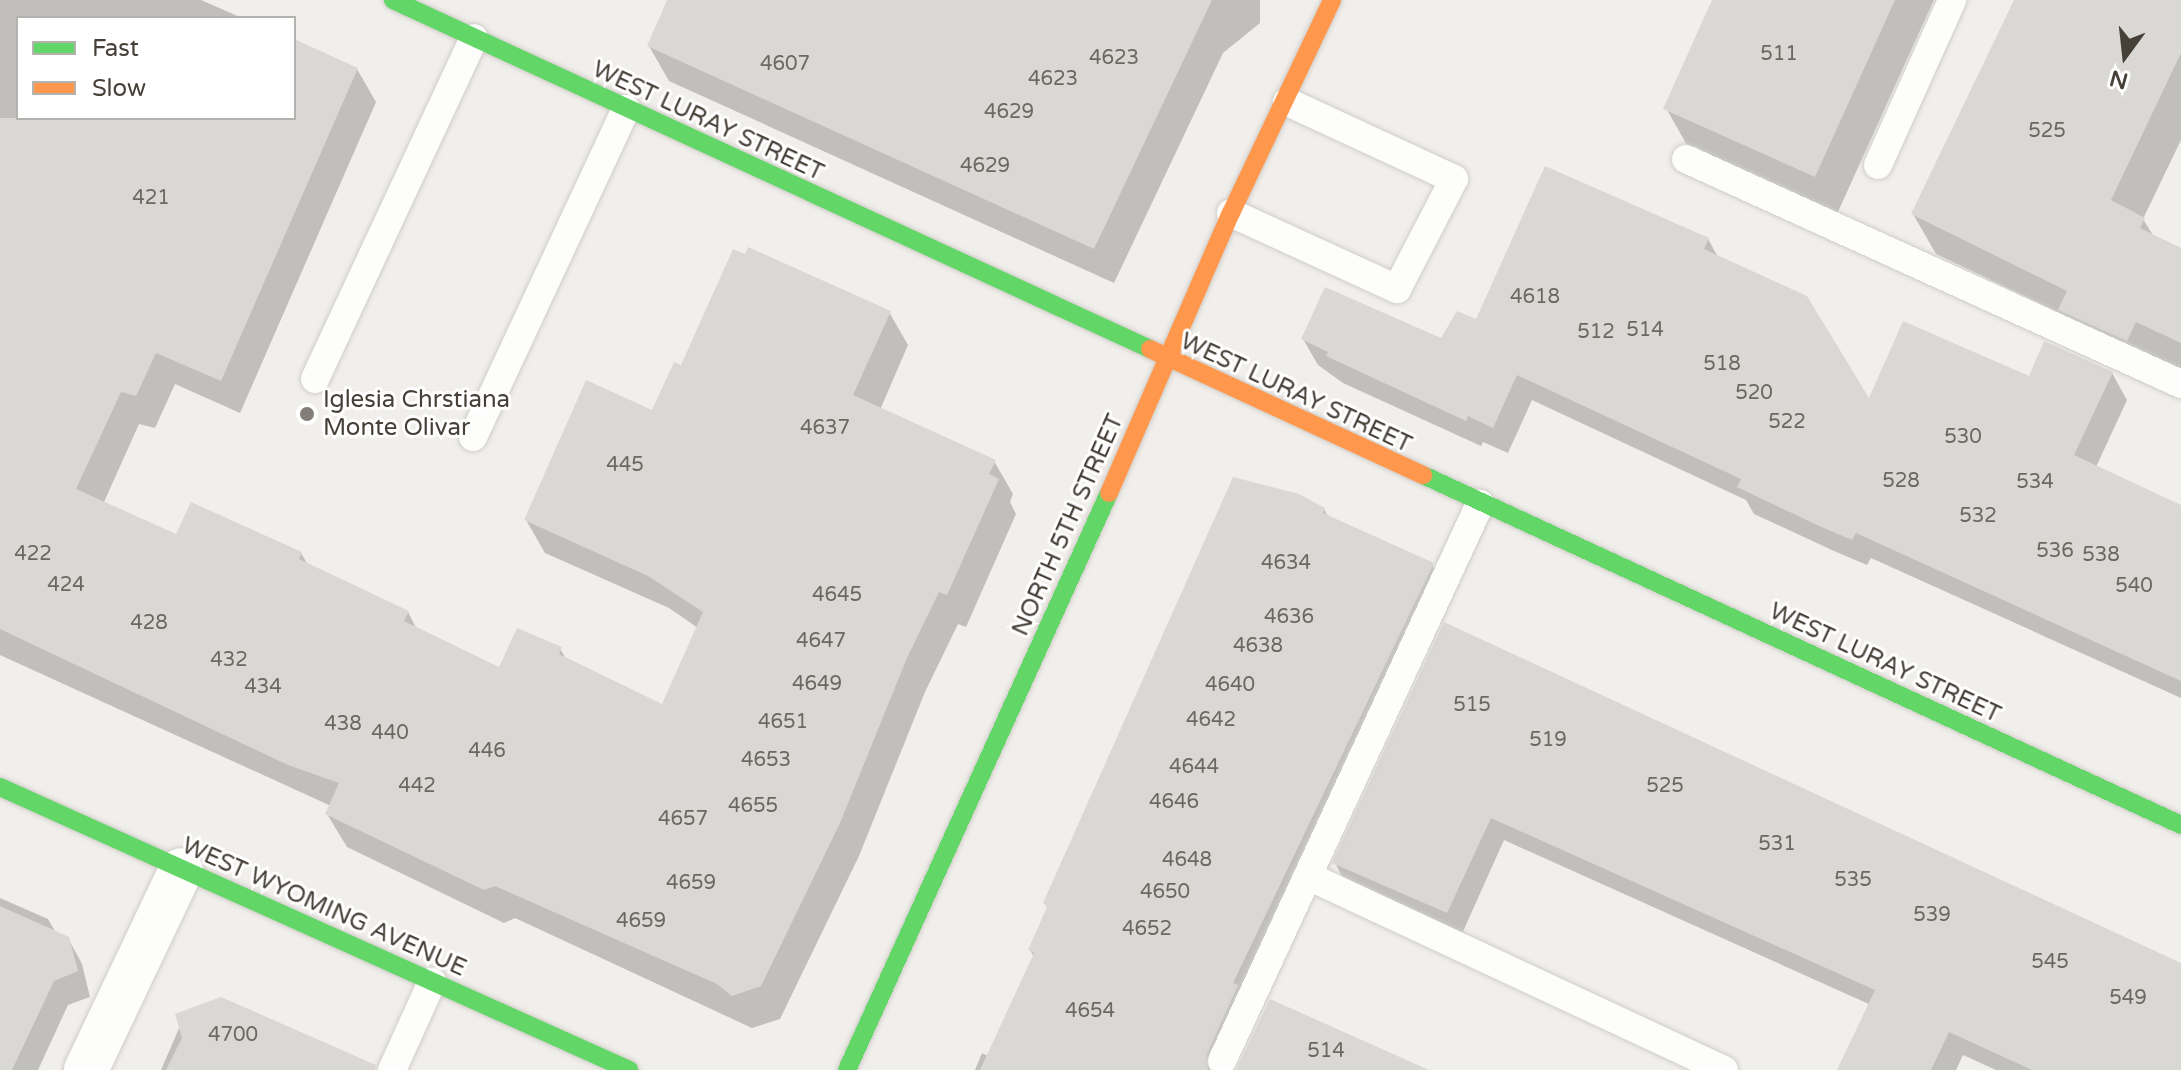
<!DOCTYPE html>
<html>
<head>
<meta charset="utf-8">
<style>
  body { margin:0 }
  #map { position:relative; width:2181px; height:1070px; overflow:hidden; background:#f1efeb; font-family:"Varela Round",sans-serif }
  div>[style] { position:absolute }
  .shadow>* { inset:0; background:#0003 }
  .building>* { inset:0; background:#dad8d4 }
  .roads { filter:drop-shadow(0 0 2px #cfcdc9) drop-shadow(0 0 2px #cfcdc9) }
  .lane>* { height:28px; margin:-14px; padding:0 14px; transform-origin:14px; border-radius:14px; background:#fdfdfc }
  .street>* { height:44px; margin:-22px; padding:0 22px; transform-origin:22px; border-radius:22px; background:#fdfdfc }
  .fast>* { height:18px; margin:-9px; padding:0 9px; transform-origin:9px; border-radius:9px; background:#63d668 }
  .slow>* { height:18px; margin:-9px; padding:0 9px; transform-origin:9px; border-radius:9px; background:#ff974d }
  .dots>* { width:22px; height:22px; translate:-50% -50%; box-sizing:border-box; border:4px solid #fff; border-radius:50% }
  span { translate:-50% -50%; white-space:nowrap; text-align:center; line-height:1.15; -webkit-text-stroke:6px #fff; paint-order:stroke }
  .number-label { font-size:20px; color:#6c6760 }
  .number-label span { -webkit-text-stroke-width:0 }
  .street-label { font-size:24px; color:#464038 }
  .poi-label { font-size:24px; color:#464038 }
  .left { translate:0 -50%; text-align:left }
  .legend { position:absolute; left:16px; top:16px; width:280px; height:104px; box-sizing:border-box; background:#fff; border:2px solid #b5b3af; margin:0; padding:10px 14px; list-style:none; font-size:24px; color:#464038 }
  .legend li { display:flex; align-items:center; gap:16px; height:40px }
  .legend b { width:40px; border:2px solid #b5b3af }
  .north { position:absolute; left:2085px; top:16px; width:80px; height:80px; -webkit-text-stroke:6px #fff; paint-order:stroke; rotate:195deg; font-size:22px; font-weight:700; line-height:32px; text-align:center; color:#464038 }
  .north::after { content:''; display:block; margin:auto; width:28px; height:36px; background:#464038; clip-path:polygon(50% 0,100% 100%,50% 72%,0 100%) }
</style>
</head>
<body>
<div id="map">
  <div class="shadow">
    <i style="clip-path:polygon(0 0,201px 0,242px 18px,18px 18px,18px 118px,294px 118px,294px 41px,357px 69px,376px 102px,240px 413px,175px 384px,155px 428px,139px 424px,104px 502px,177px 537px,301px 553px,308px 565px,408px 612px,417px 630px,500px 670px,560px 649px,567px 660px,662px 706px,698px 628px,669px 608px,545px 553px,526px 520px,653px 413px,682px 367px,889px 312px,908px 345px,880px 410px,994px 461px,1013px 494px,1010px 502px,1016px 514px,966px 627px,958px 624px,925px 692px,859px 856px,780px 1019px,752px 1028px,515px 918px,504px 923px,347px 847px,327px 814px,331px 806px,0 655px)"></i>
    <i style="clip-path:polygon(669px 0,1260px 0,1260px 23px,1223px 53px,1114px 283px,669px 81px,649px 46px)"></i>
    <i style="clip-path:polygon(1715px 0,1934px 0,1837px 214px,1688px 147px,1666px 108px)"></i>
    <i style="clip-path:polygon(2016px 0,2181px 0,2181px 140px,2143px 219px,2154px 237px,2181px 250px,2181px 371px,1936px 254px,1913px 214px)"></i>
    <i style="clip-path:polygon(1708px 239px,1718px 257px,1869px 402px,2030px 379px,2112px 373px,2127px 400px,2096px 467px,2181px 506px,2181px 698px,1871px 558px,1867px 565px,1834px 551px,1754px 514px,1746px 500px,1532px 400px,1508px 453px,1483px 442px,1481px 446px,1343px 383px,1318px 365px,1303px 339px,1442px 341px,1477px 322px)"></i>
    <i style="clip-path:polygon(1324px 509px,1328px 517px,1432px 565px,1448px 591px,1226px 1070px,975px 1070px,982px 1053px,988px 1056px,1034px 957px,1030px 950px)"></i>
    <i style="clip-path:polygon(1445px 625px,2181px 964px,2181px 1070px,1996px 1070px,1963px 1055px,1956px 1070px,1839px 1070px,1871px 1005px,1504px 840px,1461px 936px,1348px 887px,1335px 863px)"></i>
    <i style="clip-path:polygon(0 898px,48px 919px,56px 933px,68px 938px,82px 964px,90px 997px,68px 1005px,38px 1070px,0 1070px)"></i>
    <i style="clip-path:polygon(186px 1012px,343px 1070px,161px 1070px)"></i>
  </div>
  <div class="building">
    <i style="clip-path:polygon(667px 0,1212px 0,1094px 249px,647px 46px)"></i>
    <i style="clip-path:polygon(1712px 0,1895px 0,1815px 177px,1663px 109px)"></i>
    <i style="clip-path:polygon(2014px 0,2181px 0,2181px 53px,2111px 200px,2145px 218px,2140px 228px,2181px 248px,2181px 343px,2136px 322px,2127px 341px,2058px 310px,2067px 291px,1911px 214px)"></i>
    <i style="clip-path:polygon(294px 39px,358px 68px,221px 381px,156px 353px,136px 396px,121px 392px,76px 489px,176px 534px,191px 502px,302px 552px,299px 559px,409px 611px,404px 621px,499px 667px,517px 628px,562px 647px,559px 654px,662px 704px,703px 612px,648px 576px,524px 520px,586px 380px,652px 410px,674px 362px,681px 365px,733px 249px,745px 254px,748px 247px,891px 311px,853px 395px,996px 460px,989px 474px,999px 479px,947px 595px,939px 592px,907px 658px,840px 823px,761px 986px,732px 996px,717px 984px,495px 886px,484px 890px,325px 814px,339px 783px,288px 765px,0 629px,0 118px,294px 118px)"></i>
    <i style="clip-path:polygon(1545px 166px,1709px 238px,1704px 249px,1807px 296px,1869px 398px,1903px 321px,2029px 376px,2044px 341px,2113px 372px,2074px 455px,2181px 505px,2181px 681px,1856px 533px,1852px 540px,1817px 525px,1737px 487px,1741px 479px,1517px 375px,1493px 428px,1468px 416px,1466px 421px,1326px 356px,1328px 352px,1301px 339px,1325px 287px,1441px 338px,1457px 311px,1476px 319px)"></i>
    <i style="clip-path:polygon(1233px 477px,1299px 494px,1325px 508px,1323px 513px,1434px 563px,1233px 983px,1238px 985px,1207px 1054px,1208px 1070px,980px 1070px,1034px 953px,1028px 950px,1047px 907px,1043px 903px)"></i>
    <i style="clip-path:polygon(1444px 622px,2181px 963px,2181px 1070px,2032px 1070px,1949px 1032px,1931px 1070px,1837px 1070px,1875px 990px,1491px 818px,1447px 913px,1332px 863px)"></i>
    <i style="clip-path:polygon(0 906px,69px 937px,78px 971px,54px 981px,12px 1070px,0 1070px)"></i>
    <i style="clip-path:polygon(221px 997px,376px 1065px,375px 1070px,166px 1070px,182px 1038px,175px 1014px)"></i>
    <i style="clip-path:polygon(1270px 999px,1429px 1070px,1236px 1070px)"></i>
  </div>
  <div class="roads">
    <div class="lane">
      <i style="left:1686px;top:159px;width:544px;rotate:24.44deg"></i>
      <i style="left:1878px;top:165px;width:181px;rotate:-65.8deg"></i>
      <i style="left:1231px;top:213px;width:183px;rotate:24.6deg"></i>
      <i style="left:1397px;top:289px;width:124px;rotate:-62.6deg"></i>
      <i style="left:1454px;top:179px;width:184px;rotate:-155.2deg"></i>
      <i style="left:315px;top:379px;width:376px;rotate:-65deg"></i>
      <i style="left:473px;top:437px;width:362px;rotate:-65deg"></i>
      <i style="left:1308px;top:876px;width:459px;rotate:25deg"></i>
      <i style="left:1222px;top:1061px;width:614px;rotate:-65.15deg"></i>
      <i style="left:392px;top:1070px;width:97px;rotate:-65.6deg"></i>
    </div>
    <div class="street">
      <i style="left:86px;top:1070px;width:221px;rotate:-64.6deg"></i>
    </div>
    <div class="fast">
      <i style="left:393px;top:0;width:834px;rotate:24.75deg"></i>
      <i style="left:1423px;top:475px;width:835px;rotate:24.78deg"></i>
      <i style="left:0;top:787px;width:690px;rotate:24.22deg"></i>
      <i style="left:847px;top:1070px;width:634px;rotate:-65.58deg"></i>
    </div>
    <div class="slow">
      <i style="left:1150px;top:349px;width:301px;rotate:24.8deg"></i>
      <i style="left:1109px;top:493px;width:305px;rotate:-66.5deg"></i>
      <i style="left:1231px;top:213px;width:236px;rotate:-64.6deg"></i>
    </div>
  </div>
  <div class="dots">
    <i style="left:307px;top:414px;background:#827d77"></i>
  </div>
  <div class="number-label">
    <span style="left:1779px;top:54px">511</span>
    <span style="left:1114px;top:58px">4623</span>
    <span style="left:785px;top:64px">4607</span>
    <span style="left:1053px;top:79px">4623</span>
    <span style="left:1009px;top:112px">4629</span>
    <span style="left:2047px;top:131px">525</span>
    <span style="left:985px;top:166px">4629</span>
    <span style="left:151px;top:198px">421</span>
    <span style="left:1535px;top:297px">4618</span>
    <span style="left:1645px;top:330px">514</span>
    <span style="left:1596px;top:332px">512</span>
    <span style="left:1722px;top:364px">518</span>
    <span style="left:1754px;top:393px">520</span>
    <span style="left:1787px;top:422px">522</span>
    <span style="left:825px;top:428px">4637</span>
    <span style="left:1963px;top:437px">530</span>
    <span style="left:625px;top:465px">445</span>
    <span style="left:1901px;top:481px">528</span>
    <span style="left:2035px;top:482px">534</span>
    <span style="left:1978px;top:516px">532</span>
    <span style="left:2055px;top:551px">536</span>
    <span style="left:33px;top:554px">422</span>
    <span style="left:2101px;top:555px">538</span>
    <span style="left:1286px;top:563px">4634</span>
    <span style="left:66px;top:585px">424</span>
    <span style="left:2134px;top:586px">540</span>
    <span style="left:837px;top:595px">4645</span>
    <span style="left:1289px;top:617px">4636</span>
    <span style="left:149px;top:623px">428</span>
    <span style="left:821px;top:641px">4647</span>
    <span style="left:1258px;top:646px">4638</span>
    <span style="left:229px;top:660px">432</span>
    <span style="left:817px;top:684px">4649</span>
    <span style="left:1230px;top:685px">4640</span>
    <span style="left:263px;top:687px">434</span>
    <span style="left:1472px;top:705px">515</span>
    <span style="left:1211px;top:720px">4642</span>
    <span style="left:783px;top:722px">4651</span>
    <span style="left:343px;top:724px">438</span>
    <span style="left:390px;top:733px">440</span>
    <span style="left:1548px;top:740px">519</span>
    <span style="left:487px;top:751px">446</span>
    <span style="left:766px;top:760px">4653</span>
    <span style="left:1194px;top:767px">4644</span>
    <span style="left:417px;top:786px">442</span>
    <span style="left:1665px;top:786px">525</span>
    <span style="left:1174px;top:802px">4646</span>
    <span style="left:753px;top:806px">4655</span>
    <span style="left:683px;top:819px">4657</span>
    <span style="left:1777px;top:844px">531</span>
    <span style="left:1187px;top:860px">4648</span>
    <span style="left:1853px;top:880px">535</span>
    <span style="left:691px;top:883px">4659</span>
    <span style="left:1165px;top:892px">4650</span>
    <span style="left:1932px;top:915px">539</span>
    <span style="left:641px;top:921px">4659</span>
    <span style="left:1147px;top:929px">4652</span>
    <span style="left:2050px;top:962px">545</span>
    <span style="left:2128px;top:998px">549</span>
    <span style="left:1090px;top:1011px">4654</span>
    <span style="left:233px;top:1035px">4700</span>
    <span style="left:1326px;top:1051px">514</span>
  </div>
  <div class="street-label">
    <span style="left:708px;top:121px;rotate:25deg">WEST LURAY STREET</span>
    <span style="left:1296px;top:393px;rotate:25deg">WEST LURAY STREET</span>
    <span style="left:1068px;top:525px;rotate:-66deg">NORTH 5TH STREET</span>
    <span style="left:1885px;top:663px;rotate:25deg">WEST LURAY STREET</span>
    <span style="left:324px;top:907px;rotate:24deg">WEST WYOMING AVENUE</span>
  </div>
  <div class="poi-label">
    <span class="left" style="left:323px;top:414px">Iglesia Chrstiana<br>Monte Olivar</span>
  </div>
  <ul class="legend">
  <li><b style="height:10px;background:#63d668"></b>Fast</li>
  <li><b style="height:10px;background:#ff974d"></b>Slow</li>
  </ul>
  <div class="north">N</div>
</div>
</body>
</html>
